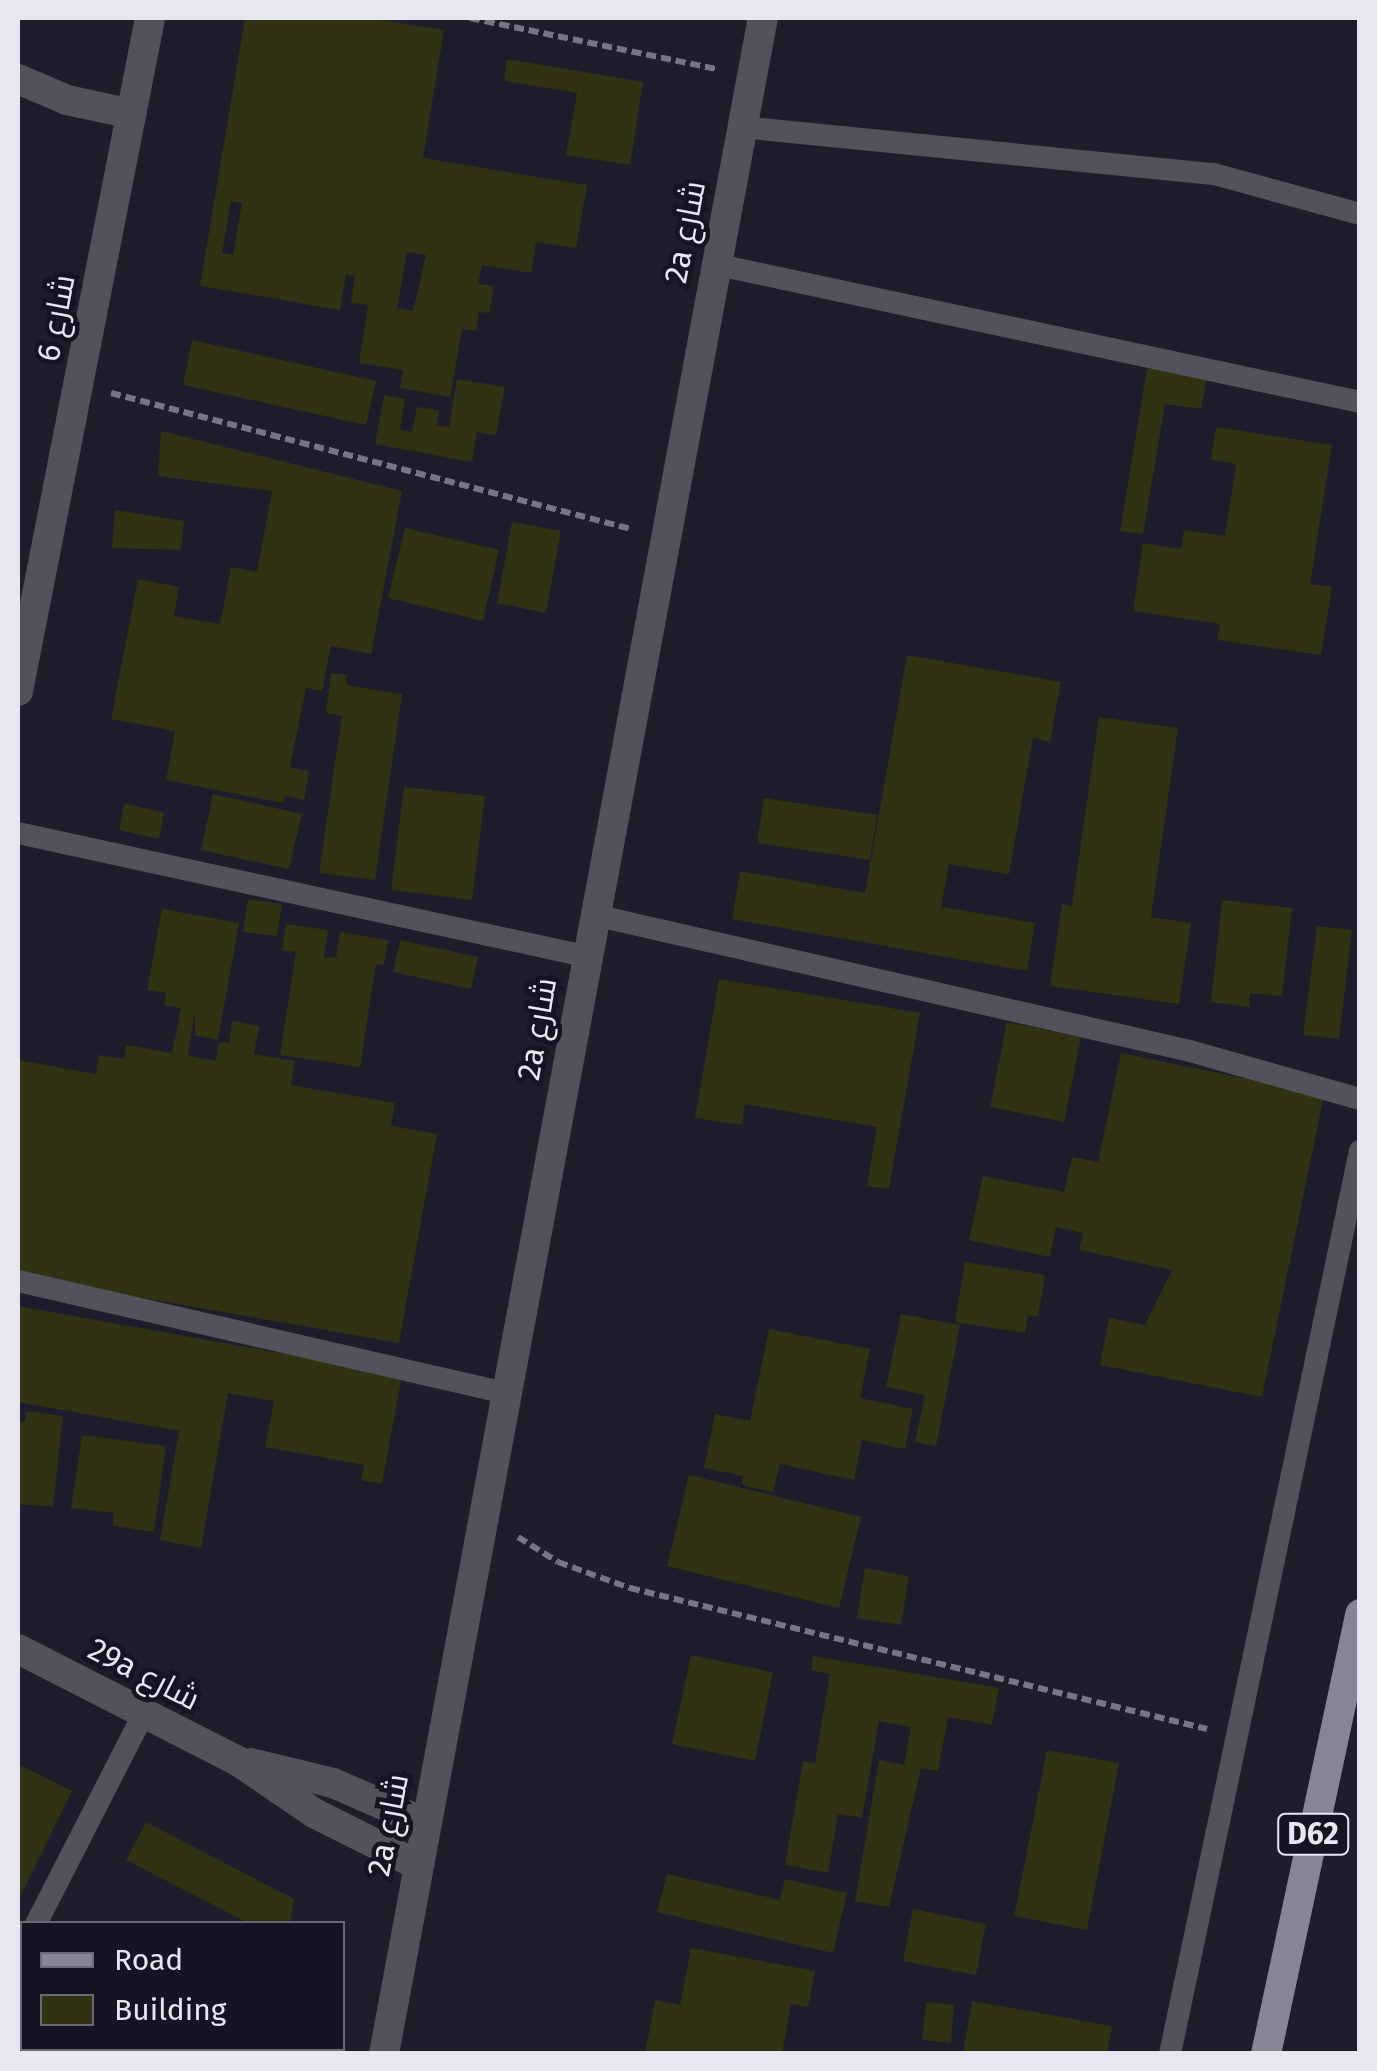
<!DOCTYPE html>
<html>
<head>
<meta charset="utf-8">
<style>
  body { margin:0 }
  #map { position:relative; width:1377px; height:2071px; overflow:hidden; background:#1e1d2c; font-family:"Fira Sans",Cairo,sans-serif }
  div>[style] { position:absolute }
  .building>* { inset:0; background:#303213 }
  .path>* { height:6px; margin-top:-3px; transform-origin:0; background:repeating-linear-gradient(90deg,#767582 0 10px,transparent 0 15px) }
  .lane>* { height:22px; margin:-11px; padding:0 11px; transform-origin:11px; border-radius:11px; background:#52525a }
  .street>* { height:30px; margin:-15px; padding:0 15px; transform-origin:15px; border-radius:15px; background:#52525a }
  .primary>* { height:30px; margin:-15px; padding:0 15px; transform-origin:15px; border-radius:15px; background:#858595 }
  span { translate:-50% -50%; white-space:nowrap; text-align:center; line-height:1.15; -webkit-text-stroke:9px #151423; paint-order:stroke }
  .shield-label span { padding:2px 8px; background:#151423; border:2px solid; border-radius:8px; -webkit-text-stroke-width:0 }
  .shield-label { font-size:30px; color:#e7e7f1; font-weight:700 }
  .street-label { font-size:32px; color:#e7e7f1 }
  .frame { position:absolute; inset:0; border:20px solid #e7e7f1; pointer-events:none }
  .legend { position:absolute; left:20px; top:1921px; width:325px; height:130px; box-sizing:border-box; background:#151423; border:2px solid #696875; margin:0; padding:12px 18px; list-style:none; font-size:30px; color:#e7e7f1 }
  .legend li { display:flex; align-items:center; gap:20px; height:50px }
  .legend b { width:50px; border:2px solid #696875 }
</style>
</head>
<body>
<div id="map">
  <div class="building">
    <i style="clip-path:polygon(evenodd,245px 18px,366px 18px,444px 30px,423px 158px,587px 185px,576px 248px,536px 242px,531px 273px,482px 265px,478px 284px,494px 286px,489px 313px,479px 312px,476px 331px,462px 329px,450px 397px,400px 388px,403px 370px,359px 363px,368px 305px,351px 303px,355px 276px,346px 274px,340px 310px,200px 286px,245px 18px,231px 201px,242px 203px,233px 255px,222px 253px,231px 201px,245px 18px,407px 252px,426px 255px,413px 311px,397px 308px,407px 252px)"></i>
    <i style="clip-path:polygon(507px 59px,643px 82px,630px 165px,566px 155px,577px 93px,504px 81px)"></i>
    <i style="clip-path:polygon(192px 340px,376px 381px,366px 425px,183px 385px)"></i>
    <i style="clip-path:polygon(1147px 368px,1207px 378px,1201px 409px,1165px 404px,1143px 534px,1120px 531px)"></i>
    <i style="clip-path:polygon(457px 379px,505px 387px,496px 435px,477px 432px,472px 462px,375px 444px,384px 395px,405px 399px,400px 430px,412px 432px,417px 407px,439px 410px,437px 425px,449px 427px)"></i>
    <i style="clip-path:polygon(1216px 427px,1332px 445px,1310px 584px,1332px 587px,1321px 655px,1217px 640px,1220px 624px,1133px 611px,1143px 543px,1181px 549px,1184px 530px,1225px 536px,1236px 464px,1211px 460px)"></i>
    <i style="clip-path:polygon(161px 431px,402px 491px,371px 654px,331px 646px,322px 691px,306px 688px,290px 767px,309px 771px,304px 800px,285px 796px,283px 803px,166px 780px,175px 731px,111px 719px,138px 579px,179px 587px,174px 616px,220px 624px,231px 567px,257px 572px,272px 491px,158px 476px)"></i>
    <i style="clip-path:polygon(115px 510px,184px 521px,181px 550px,112px 548px)"></i>
    <i style="clip-path:polygon(512px 522px,561px 531px,546px 613px,497px 603px)"></i>
    <i style="clip-path:polygon(405px 528px,499px 550px,483px 621px,388px 598px)"></i>
    <i style="clip-path:polygon(907px 655px,1061px 682px,1050px 742px,1033px 738px,1009px 874px,949px 864px,941px 907px,1035px 923px,1027px 971px,732px 919px,740px 871px,865px 893px)"></i>
    <i style="clip-path:polygon(331px 673px,347px 675px,346px 685px,402px 694px,375px 880px,319px 873px,342px 716px,326px 713px)"></i>
    <i style="clip-path:polygon(1099px 717px,1178px 728px,1151px 917px,1191px 923px,1179px 1004px,1050px 986px,1062px 904px,1072px 906px)"></i>
    <i style="clip-path:polygon(404px 787px,485px 796px,472px 900px,391px 890px)"></i>
    <i style="clip-path:polygon(213px 794px,302px 814px,289px 869px,201px 850px)"></i>
    <i style="clip-path:polygon(764px 798px,877px 815px,870px 860px,757px 843px)"></i>
    <i style="clip-path:polygon(124px 804px,164px 812px,159px 839px,119px 830px)"></i>
    <i style="clip-path:polygon(248px 899px,282px 904px,277px 936px,243px 932px)"></i>
    <i style="clip-path:polygon(1222px 900px,1292px 908px,1282px 996px,1250px 993px,1249px 1007px,1211px 1002px)"></i>
    <i style="clip-path:polygon(162px 909px,239px 923px,218px 1040px,195px 1035px,195px 1010px,188px 1056px,216px 1061px,219px 1042px,229px 1043px,232px 1021px,259px 1026px,254px 1054px,295px 1061px,291px 1085px,395px 1103px,391px 1126px,437px 1134px,399px 1343px,18px 1276px,18px 1060px,96px 1074px,99px 1055px,124px 1059px,126px 1045px,172px 1053px,181px 1008px,164px 1005px,166px 993px,147px 990px)"></i>
    <i style="clip-path:polygon(286px 924px,328px 930px,324px 957px,336px 958px,340px 932px,388px 940px,384px 965px,376px 964px,360px 1067px,280px 1055px,296px 952px,282px 950px)"></i>
    <i style="clip-path:polygon(1317px 926px,1352px 930px,1339px 1039px,1303px 1035px)"></i>
    <i style="clip-path:polygon(400px 940px,478px 957px,471px 989px,393px 972px)"></i>
    <i style="clip-path:polygon(719px 979px,920px 1013px,889px 1189px,867px 1186px,877px 1127px,745px 1104px,742px 1125px,695px 1118px)"></i>
    <i style="clip-path:polygon(1007px 1022px,1081px 1037px,1064px 1122px,990px 1107px)"></i>
    <i style="clip-path:polygon(1121px 1053px,1324px 1095px,1262px 1397px,1100px 1365px,1109px 1318px,1145px 1325px,1172px 1270px,1079px 1250px,1083px 1233px,1056px 1227px,1050px 1257px,969px 1240px,983px 1176px,1064px 1192px,1072px 1157px,1098px 1162px)"></i>
    <i style="clip-path:polygon(965px 1262px,1045px 1275px,1038px 1317px,1028px 1315px,1025px 1333px,955px 1322px)"></i>
    <i style="clip-path:polygon(18px 1306px,402px 1375px,382px 1484px,361px 1480px,364px 1465px,265px 1447px,274px 1401px,228px 1393px,201px 1548px,160px 1540px,179px 1431px,18px 1402px)"></i>
    <i style="clip-path:polygon(901px 1314px,960px 1325px,936px 1446px,915px 1442px,925px 1395px,886px 1387px)"></i>
    <i style="clip-path:polygon(769px 1329px,870px 1349px,860px 1398px,913px 1409px,905px 1449px,862px 1440px,854px 1480px,780px 1464px,773px 1492px,742px 1485px,743px 1476px,704px 1468px,715px 1414px,750px 1421px)"></i>
    <i style="clip-path:polygon(26px 1411px,63px 1416px,53px 1507px,18px 1504px,18px 1421px,25px 1422px)"></i>
    <i style="clip-path:polygon(82px 1435px,166px 1446px,154px 1532px,113px 1526px,114px 1513px,71px 1508px)"></i>
    <i style="clip-path:polygon(689px 1475px,861px 1517px,839px 1608px,667px 1566px)"></i>
    <i style="clip-path:polygon(865px 1568px,909px 1576px,901px 1625px,857px 1618px)"></i>
    <i style="clip-path:polygon(691px 1655px,773px 1672px,755px 1761px,672px 1744px)"></i>
    <i style="clip-path:polygon(813px 1656px,999px 1688px,992px 1725px,948px 1717px,938px 1771px,921px 1768px,889px 1907px,855px 1901px,879px 1760px,904px 1765px,911px 1727px,879px 1721px,862px 1818px,838px 1814px,828px 1873px,785px 1865px,803px 1761px,815px 1763px,830px 1674px,811px 1670px)"></i>
    <i style="clip-path:polygon(1047px 1750px,1119px 1763px,1087px 1930px,1014px 1916px)"></i>
    <i style="clip-path:polygon(18px 1764px,72px 1791px,18px 1901px)"></i>
    <i style="clip-path:polygon(146px 1822px,294px 1899px,290px 1924px,250px 1924px,126px 1860px)"></i>
    <i style="clip-path:polygon(667px 1874px,780px 1900px,785px 1879px,847px 1893px,833px 1953px,657px 1912px)"></i>
    <i style="clip-path:polygon(913px 1909px,986px 1924px,976px 1975px,903px 1961px)"></i>
    <i style="clip-path:polygon(691px 1948px,815px 1971px,808px 2007px,791px 2004px,782px 2054px,645px 2054px,655px 2000px,680px 2005px)"></i>
    <i style="clip-path:polygon(972px 2001px,1112px 2026px,1107px 2054px,963px 2054px)"></i>
    <i style="clip-path:polygon(926px 2002px,954px 2005px,951px 2043px,922px 2040px)"></i>
    <i style="clip-path:polygon(20px 2019px,22px 2048px,95px 2054px,18px 2054px)"></i>
  </div>
  <div class="path">
    <i style="left:470px;top:18px;width:251px;rotate:11.7deg"></i>
    <i style="left:111px;top:393px;width:537px;rotate:14.66deg"></i>
    <i style="left:518px;top:1537px;width:47px;rotate:32deg"></i>
    <i style="left:558px;top:1562px;width:77px;rotate:19.9deg"></i>
    <i style="left:630px;top:1588px;width:594px;rotate:13.73deg"></i>
  </div>
  <div class="lane">
    <i style="left:741px;top:127px;width:475px;rotate:5.7deg"></i>
    <i style="left:1214px;top:174px;width:151px;rotate:15.3deg"></i>
    <i style="left:714px;top:264px;width:661px;rotate:12.06deg"></i>
    <i style="left:18px;top:833px;width:580px;rotate:12.24deg"></i>
    <i style="left:594px;top:915px;width:611px;rotate:12.85deg"></i>
    <i style="left:1190px;top:1051px;width:177px;rotate:15.8deg"></i>
    <i style="left:18px;top:1281px;width:501px;rotate:12.93deg"></i>
    <i style="left:36px;top:1924px;width:237px;rotate:-62.9deg"></i>
    <i style="left:18px;top:1959px;width:11px;rotate:-68deg"></i>
    <i style="left:1170px;top:2054px;width:923px;rotate:-78.12deg"></i>
  </div>
  <div class="street">
    <i style="left:18px;top:79px;width:53px;rotate:23.2deg"></i>
    <i style="left:67px;top:100px;width:66px;rotate:12.2deg"></i>
    <i style="left:18px;top:691px;width:686px;rotate:-78.9deg"></i>
    <i style="left:18px;top:1649px;width:247px;rotate:27deg"></i>
    <i style="left:238px;top:1761px;width:92px;rotate:34.4deg"></i>
    <i style="left:314px;top:1813px;width:114px;rotate:26.6deg"></i>
    <i style="left:251px;top:1763px;width:84px;rotate:13.7deg"></i>
    <i style="left:333px;top:1783px;width:100px;rotate:23.5deg"></i>
    <i style="left:384px;top:2054px;width:2071px;rotate:-79.46deg"></i>
  </div>
  <div class="primary">
    <i style="left:1266px;top:2054px;width:450px;rotate:-77.9deg"></i>
  </div>
  <div class="shield-label">
    <span style="left:1313px;top:1834px">D62</span>
  </div>
  <div class="street-label">
    <span style="left:685px;top:232px;rotate:-79deg">2a شارع</span>
    <span style="left:56px;top:318px;rotate:-79deg">شارع 6</span>
    <span style="left:537px;top:1029px;rotate:-80deg">2a شارع</span>
    <span style="left:144px;top:1674px;rotate:27deg">29a شارع</span>
    <span style="left:388px;top:1825px;rotate:-79deg">2a شارع</span>
  </div>
  <div class="frame"></div>
  <ul class="legend">
  <li><b style="height:12px;background:#858595"></b>Road</li>
  <li><b style="height:28px;background:#303213"></b>Building</li>
  </ul>
</div>
</body>
</html>
